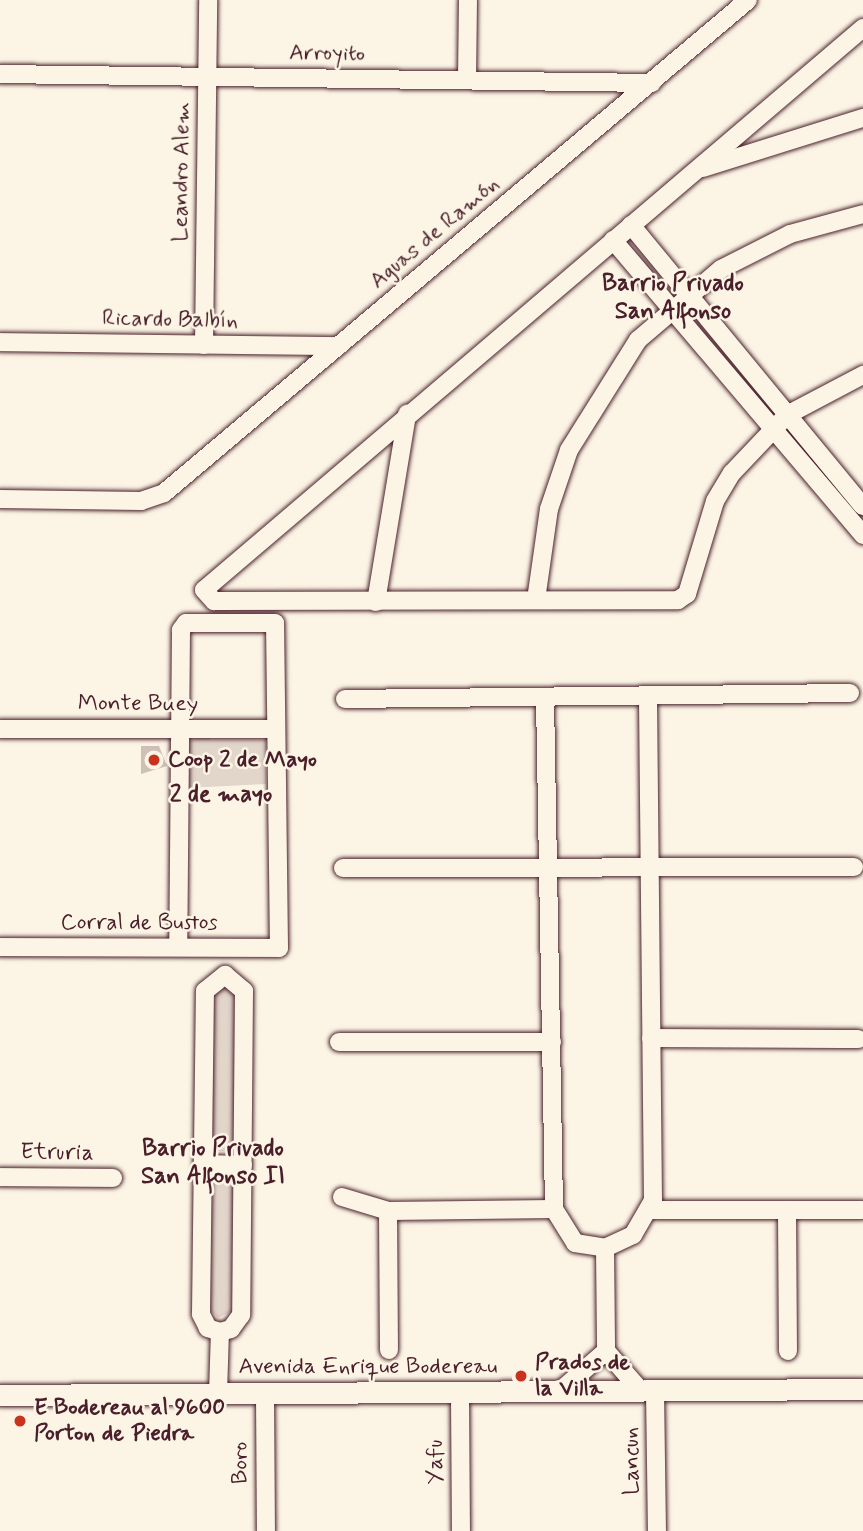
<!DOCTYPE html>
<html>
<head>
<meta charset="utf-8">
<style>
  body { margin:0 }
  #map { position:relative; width:863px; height:1531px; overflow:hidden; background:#fcf5e5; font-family:Mynerve,sans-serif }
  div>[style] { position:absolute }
  .green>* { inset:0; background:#e2d5ca }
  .building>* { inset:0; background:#cfc0b7 }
  .roads { filter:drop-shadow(0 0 2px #4a1f2b) drop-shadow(0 0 2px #4a1f2b) }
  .minor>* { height:18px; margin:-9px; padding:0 9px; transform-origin:9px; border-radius:9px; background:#fcf5e5 }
  .major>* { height:21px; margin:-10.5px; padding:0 10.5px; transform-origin:10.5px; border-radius:10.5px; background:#fcf5e5 }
  .dots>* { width:19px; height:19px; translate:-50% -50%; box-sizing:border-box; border:4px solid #fcf5e5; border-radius:50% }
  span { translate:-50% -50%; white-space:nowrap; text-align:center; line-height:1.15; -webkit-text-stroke:5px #fcf5e5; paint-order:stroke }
  .street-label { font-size:23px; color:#4a1f2b }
  .poi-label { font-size:23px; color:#4a1f2b; font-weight:700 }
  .left { translate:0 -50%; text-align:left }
  .neighbourhood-label { font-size:24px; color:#4a1f2b; font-weight:700 }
</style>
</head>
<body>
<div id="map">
  <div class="green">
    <i style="clip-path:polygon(209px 734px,210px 740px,266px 740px,266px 784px,186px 788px,187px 742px)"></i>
    <i style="clip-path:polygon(219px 985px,238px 986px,239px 1151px,208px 1151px,211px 998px)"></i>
    <i style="clip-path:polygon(212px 1170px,238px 1171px,234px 1310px,218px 1318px,209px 1308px)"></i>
  </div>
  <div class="building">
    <i style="clip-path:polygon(141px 746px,159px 746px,167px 766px,141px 774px)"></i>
  </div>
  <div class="roads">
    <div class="minor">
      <i style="left:863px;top:28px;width:866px;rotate:139.54deg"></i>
      <i style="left:204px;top:590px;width:15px;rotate:48deg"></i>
      <i style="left:214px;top:601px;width:464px;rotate:-0.1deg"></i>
      <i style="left:678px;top:600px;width:11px;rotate:-34deg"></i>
      <i style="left:687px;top:594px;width:97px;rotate:-73.2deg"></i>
      <i style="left:715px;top:501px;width:33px;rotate:-59deg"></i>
      <i style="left:732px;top:473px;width:80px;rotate:-46.5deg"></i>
      <i style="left:787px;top:415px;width:86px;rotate:-27.8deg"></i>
      <i style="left:0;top:74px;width:652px;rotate:0.79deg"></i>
      <i style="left:467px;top:80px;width:80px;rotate:-89.3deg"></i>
      <i style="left:703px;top:168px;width:168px;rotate:-17.4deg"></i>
      <i style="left:631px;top:225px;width:364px;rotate:50.5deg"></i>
      <i style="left:613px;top:240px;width:387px;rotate:49.7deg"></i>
      <i style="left:0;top:342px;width:338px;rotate:0.7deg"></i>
      <i style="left:204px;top:345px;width:345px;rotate:-89.3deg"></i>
      <i style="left:0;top:499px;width:141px;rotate:0.8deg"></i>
      <i style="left:141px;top:501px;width:24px;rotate:-19deg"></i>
      <i style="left:164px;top:493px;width:764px;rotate:-40.17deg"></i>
      <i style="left:536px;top:600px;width:92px;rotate:-81.9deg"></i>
      <i style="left:549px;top:509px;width:62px;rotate:-71.3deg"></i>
      <i style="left:569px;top:450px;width:130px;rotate:-57.9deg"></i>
      <i style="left:638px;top:340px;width:109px;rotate:-40.5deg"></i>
      <i style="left:721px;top:269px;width:77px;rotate:-26.9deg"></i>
      <i style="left:790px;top:234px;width:76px;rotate:-15.3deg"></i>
      <i style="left:376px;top:602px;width:191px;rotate:-80.6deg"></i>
      <i style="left:545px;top:697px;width:512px;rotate:88.99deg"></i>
      <i style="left:345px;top:699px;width:505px;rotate:-0.68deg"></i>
      <i style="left:0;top:729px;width:276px"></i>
      <i style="left:343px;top:868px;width:511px;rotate:-0.11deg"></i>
      <i style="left:0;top:947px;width:279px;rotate:0.2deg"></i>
      <i style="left:279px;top:948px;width:325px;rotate:-90.7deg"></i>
      <i style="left:275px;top:623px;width:89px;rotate:180deg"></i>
      <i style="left:186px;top:623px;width:9px;rotate:126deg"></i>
      <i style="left:181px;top:630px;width:317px;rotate:90.5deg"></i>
      <i style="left:225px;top:975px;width:25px;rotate:40deg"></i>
      <i style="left:244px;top:991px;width:324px;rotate:90.5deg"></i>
      <i style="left:241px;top:1315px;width:17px;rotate:126deg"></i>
      <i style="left:231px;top:1329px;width:11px;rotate:165deg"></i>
      <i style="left:220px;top:1332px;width:13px;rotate:-162deg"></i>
      <i style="left:208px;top:1328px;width:16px;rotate:-117deg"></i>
      <i style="left:201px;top:1314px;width:323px;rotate:-89.3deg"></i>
      <i style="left:205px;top:991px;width:26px;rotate:-39deg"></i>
      <i style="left:651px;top:1038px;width:207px;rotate:0.3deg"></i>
      <i style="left:339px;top:1042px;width:213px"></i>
      <i style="left:203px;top:1164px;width:40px;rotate:1.4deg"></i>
      <i style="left:0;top:1177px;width:113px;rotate:0.5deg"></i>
      <i style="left:342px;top:1197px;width:48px;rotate:16.9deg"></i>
      <i style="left:388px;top:1211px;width:166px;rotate:-0.7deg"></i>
      <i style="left:554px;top:1209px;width:40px;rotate:58deg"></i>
      <i style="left:575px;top:1243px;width:30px;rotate:9deg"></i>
      <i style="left:605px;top:1248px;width:103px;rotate:89.4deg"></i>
      <i style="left:606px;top:1351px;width:53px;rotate:48.8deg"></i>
      <i style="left:650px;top:1210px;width:212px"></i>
      <i style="left:388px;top:1211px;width:139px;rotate:89.6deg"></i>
      <i style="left:787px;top:1211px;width:140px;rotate:89.6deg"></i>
      <i style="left:605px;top:1248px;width:31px;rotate:-25deg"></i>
      <i style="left:633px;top:1235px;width:39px;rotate:-60deg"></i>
      <i style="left:653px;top:1201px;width:505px;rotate:-90.57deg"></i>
      <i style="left:560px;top:1391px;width:61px;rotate:-41deg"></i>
      <i style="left:655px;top:1391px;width:140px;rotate:89.2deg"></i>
      <i style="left:218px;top:1394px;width:62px;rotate:-88.2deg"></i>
      <i style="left:265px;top:1394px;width:137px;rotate:89.6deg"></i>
      <i style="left:460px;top:1394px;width:137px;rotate:89.6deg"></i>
    </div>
    <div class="major">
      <i style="left:0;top:1395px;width:863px;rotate:-0.4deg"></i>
    </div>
  </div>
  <div class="dots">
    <i style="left:154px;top:760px;background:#c8321e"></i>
    <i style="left:521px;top:1376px;background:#c8321e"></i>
    <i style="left:20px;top:1421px;background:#c8321e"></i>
  </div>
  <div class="street-label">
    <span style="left:327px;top:54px;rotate:1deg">Arroyito</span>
    <span style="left:182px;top:172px;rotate:-89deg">Leandro Alem</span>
    <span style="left:435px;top:233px;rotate:-40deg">Aguas de Ramón</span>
    <span style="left:170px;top:320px;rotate:1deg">Ricardo Balbín</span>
    <span style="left:138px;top:704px">Monte Buey</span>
    <span style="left:139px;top:923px">Corral de Bustos</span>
    <span style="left:57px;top:1153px;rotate:1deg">Etruria</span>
    <span style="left:368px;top:1367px">Avenida Enrique Bodereau</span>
    <span style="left:632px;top:1461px;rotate:-91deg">Lancun</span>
    <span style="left:436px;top:1462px;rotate:-90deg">Yafu</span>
    <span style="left:241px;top:1463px;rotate:-90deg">Boro</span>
  </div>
  <div class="poi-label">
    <span class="left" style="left:168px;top:760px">Coop 2 de Mayo</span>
    <span class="left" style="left:535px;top:1376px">Prados de<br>la Villa</span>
    <span class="left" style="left:34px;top:1421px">E Bodereau al 9600<br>Porton de Piedra</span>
  </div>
  <div class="neighbourhood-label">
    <span style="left:673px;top:298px">Barrio Privado<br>San Alfonso</span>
    <span style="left:221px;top:795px">2 de mayo</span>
    <span style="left:213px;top:1163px">Barrio Privado<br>San Alfonso II</span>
  </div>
</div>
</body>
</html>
